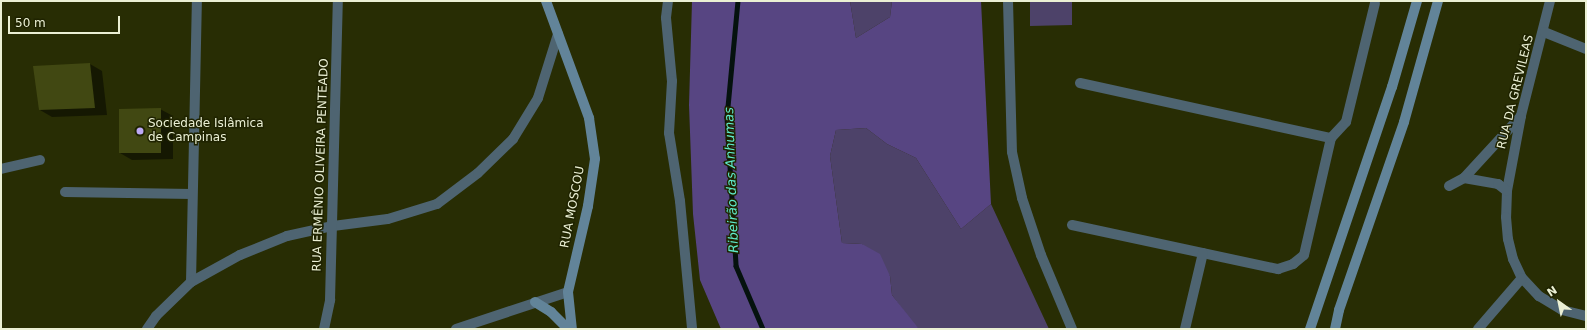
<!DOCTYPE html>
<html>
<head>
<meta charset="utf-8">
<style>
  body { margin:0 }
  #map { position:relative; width:1587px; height:330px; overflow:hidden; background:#282d04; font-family:"DejaVu Sans",sans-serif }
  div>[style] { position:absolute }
  .green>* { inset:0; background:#4d4269 }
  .forest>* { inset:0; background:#574582 }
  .shadow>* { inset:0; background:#0007 }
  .stream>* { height:4.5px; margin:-2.25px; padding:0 2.25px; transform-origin:2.25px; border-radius:2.25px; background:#05120e }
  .building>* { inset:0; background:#414812 }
  .street>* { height:10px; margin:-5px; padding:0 5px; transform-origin:5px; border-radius:5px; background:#4e6471 }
  .secondary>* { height:10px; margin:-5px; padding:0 5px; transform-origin:5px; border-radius:5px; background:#628499 }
  .dots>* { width:11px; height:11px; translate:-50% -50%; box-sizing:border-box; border:2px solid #1f2300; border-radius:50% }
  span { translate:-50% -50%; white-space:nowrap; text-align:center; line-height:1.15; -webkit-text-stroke:3px #1f2300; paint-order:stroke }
  .street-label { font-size:12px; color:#ebf0d4 }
  .poi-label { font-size:12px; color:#ebf0d4 }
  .left { translate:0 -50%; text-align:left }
  .water-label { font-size:13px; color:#5feccc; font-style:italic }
  .frame { position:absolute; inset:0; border:2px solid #ebf0d4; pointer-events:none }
  .north { position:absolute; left:1539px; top:282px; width:40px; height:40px; -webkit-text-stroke:3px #1f2300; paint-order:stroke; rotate:327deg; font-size:11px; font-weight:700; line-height:16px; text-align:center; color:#ebf0d4 }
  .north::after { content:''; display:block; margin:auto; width:14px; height:18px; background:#ebf0d4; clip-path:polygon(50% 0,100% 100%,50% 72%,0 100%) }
  .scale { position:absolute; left:8px; top:16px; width:112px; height:18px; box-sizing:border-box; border:2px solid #ebf0d4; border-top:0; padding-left:5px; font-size:12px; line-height:14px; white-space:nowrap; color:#ebf0d4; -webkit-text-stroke:3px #1f2300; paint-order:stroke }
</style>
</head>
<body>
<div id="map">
  <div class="green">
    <i style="clip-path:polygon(850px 1px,892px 1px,890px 17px,856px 38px)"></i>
    <i style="clip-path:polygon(1030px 1px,1072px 1px,1072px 25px,1030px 26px)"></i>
    <i style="clip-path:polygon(866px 128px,887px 144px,916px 158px,961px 229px,991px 204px,1049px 329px,919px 329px,912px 322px,892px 295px,890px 276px,862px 244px,842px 243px,830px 156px,836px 130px)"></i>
  </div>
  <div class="forest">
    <i style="clip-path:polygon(692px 1px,850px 1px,856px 38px,890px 17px,892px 1px,981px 1px,991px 204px,961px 229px,916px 158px,887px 144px,866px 128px,836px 130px,830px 156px,842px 243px,862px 244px,880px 254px,890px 276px,892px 295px,919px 329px,721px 329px,700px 280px,693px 214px,689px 105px)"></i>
  </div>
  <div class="shadow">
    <i style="clip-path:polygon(90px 64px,102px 71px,107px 115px,52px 117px,40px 110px,35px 67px)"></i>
    <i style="clip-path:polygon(160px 109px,173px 116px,173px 159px,132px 160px,120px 153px)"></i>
  </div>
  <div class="stream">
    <i style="left:738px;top:1px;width:117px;rotate:95.4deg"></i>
    <i style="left:727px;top:117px;width:149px;rotate:86.5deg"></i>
    <i style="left:736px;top:266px;width:69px;rotate:66.8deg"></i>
  </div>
  <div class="building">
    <i style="clip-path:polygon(90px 63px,95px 108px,39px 110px,33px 66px)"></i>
    <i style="clip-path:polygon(161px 108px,161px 153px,119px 153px,119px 109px)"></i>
  </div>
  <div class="street">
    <i style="left:668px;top:1px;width:17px;rotate:97deg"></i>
    <i style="left:666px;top:18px;width:63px;rotate:84.6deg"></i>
    <i style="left:672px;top:81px;width:52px;rotate:93.3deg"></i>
    <i style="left:669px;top:133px;width:69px;rotate:80.8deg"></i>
    <i style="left:680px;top:201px;width:129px;rotate:84.6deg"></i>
    <i style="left:1008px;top:1px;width:151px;rotate:88.5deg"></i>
    <i style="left:1012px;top:152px;width:47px;rotate:77.7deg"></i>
    <i style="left:1022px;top:198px;width:60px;rotate:71.6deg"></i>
    <i style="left:1041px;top:255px;width:80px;rotate:67.3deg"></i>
    <i style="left:1550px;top:1px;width:119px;rotate:104.2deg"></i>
    <i style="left:1521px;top:116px;width:76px;rotate:100.6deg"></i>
    <i style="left:1507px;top:191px;width:26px;rotate:92deg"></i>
    <i style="left:1506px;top:217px;width:22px;rotate:85deg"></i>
    <i style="left:1508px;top:239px;width:21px;rotate:76deg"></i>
    <i style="left:1513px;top:259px;width:21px;rotate:65deg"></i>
    <i style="left:1522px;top:278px;width:25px;rotate:47deg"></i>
    <i style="left:1539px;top:296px;width:27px;rotate:31deg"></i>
    <i style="left:1562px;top:310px;width:25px;rotate:14deg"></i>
    <i style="left:1544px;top:32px;width:45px;rotate:22deg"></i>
    <i style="left:1080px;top:83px;width:257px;rotate:12.4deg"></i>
    <i style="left:1px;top:169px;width:40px;rotate:-13deg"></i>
    <i style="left:1464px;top:178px;width:35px;rotate:10deg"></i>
    <i style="left:1498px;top:184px;width:11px;rotate:38deg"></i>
    <i style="left:1449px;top:186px;width:17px;rotate:-28deg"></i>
    <i style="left:1464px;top:178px;width:84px;rotate:-47.4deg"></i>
    <i style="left:65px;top:192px;width:127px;rotate:0.9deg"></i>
    <i style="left:1072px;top:225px;width:211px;rotate:12.1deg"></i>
    <i style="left:1278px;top:269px;width:16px;rotate:-18deg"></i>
    <i style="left:1293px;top:264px;width:14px;rotate:-39deg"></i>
    <i style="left:1304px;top:255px;width:120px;rotate:-77deg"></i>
    <i style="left:1331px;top:138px;width:22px;rotate:-47deg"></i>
    <i style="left:1346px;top:122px;width:122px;rotate:-76.3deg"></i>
    <i style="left:191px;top:282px;width:281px;rotate:-88.8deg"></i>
    <i style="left:147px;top:329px;width:16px;rotate:-55deg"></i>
    <i style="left:156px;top:316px;width:49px;rotate:-44.2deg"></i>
    <i style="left:191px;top:282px;width:56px;rotate:-28.9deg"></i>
    <i style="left:240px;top:255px;width:51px;rotate:-22deg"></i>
    <i style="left:287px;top:236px;width:47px;rotate:-12.3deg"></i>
    <i style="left:333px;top:226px;width:55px;rotate:-7.3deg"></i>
    <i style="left:388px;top:219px;width:51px;rotate:-17deg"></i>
    <i style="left:437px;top:204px;width:51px;rotate:-37.1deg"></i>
    <i style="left:478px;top:173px;width:49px;rotate:-44.2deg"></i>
    <i style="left:513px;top:139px;width:48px;rotate:-58.6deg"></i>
    <i style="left:538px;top:98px;width:67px;rotate:-72.6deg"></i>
    <i style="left:324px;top:329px;width:30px;rotate:-78deg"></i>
    <i style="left:330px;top:300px;width:299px;rotate:-88.5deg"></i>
    <i style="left:456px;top:329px;width:118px;rotate:-18.3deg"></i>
    <i style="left:1185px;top:329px;width:78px;rotate:-76.7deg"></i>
    <i style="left:1478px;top:329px;width:67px;rotate:-49.2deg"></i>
  </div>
  <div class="secondary">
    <i style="left:546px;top:1px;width:125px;rotate:69.8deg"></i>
    <i style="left:589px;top:118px;width:41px;rotate:81.7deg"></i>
    <i style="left:595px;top:159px;width:48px;rotate:98.5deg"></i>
    <i style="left:588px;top:206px;width:88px;rotate:103.1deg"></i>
    <i style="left:568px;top:292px;width:37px;rotate:84deg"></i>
    <i style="left:535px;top:302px;width:19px;rotate:32deg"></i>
    <i style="left:551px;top:312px;width:24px;rotate:45deg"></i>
    <i style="left:1310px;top:329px;width:256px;rotate:-71.3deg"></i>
    <i style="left:1392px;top:87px;width:90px;rotate:-73.8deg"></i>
    <i style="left:1335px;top:329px;width:19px;rotate:-78deg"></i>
    <i style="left:1339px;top:310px;width:199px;rotate:-70.9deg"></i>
    <i style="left:1404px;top:122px;width:126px;rotate:-74.3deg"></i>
  </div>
  <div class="dots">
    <i style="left:140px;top:131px;background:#bda9f5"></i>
  </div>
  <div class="street-label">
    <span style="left:1516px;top:92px;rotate:-76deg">RUA DA GREVILEAS</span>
    <span style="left:321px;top:165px;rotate:-88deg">RUA ERMÊNIO OLIVEIRA PENTEADO</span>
    <span style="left:573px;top:207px;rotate:-79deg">RUA MOSCOU</span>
  </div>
  <div class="poi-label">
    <span class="left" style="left:148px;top:131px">Sociedade Islâmica<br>de Campinas</span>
  </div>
  <div class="water-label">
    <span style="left:732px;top:180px;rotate:-92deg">Ribeirão das Anhumas</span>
  </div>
  <div class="frame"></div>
  <div class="north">N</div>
  <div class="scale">50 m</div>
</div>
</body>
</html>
